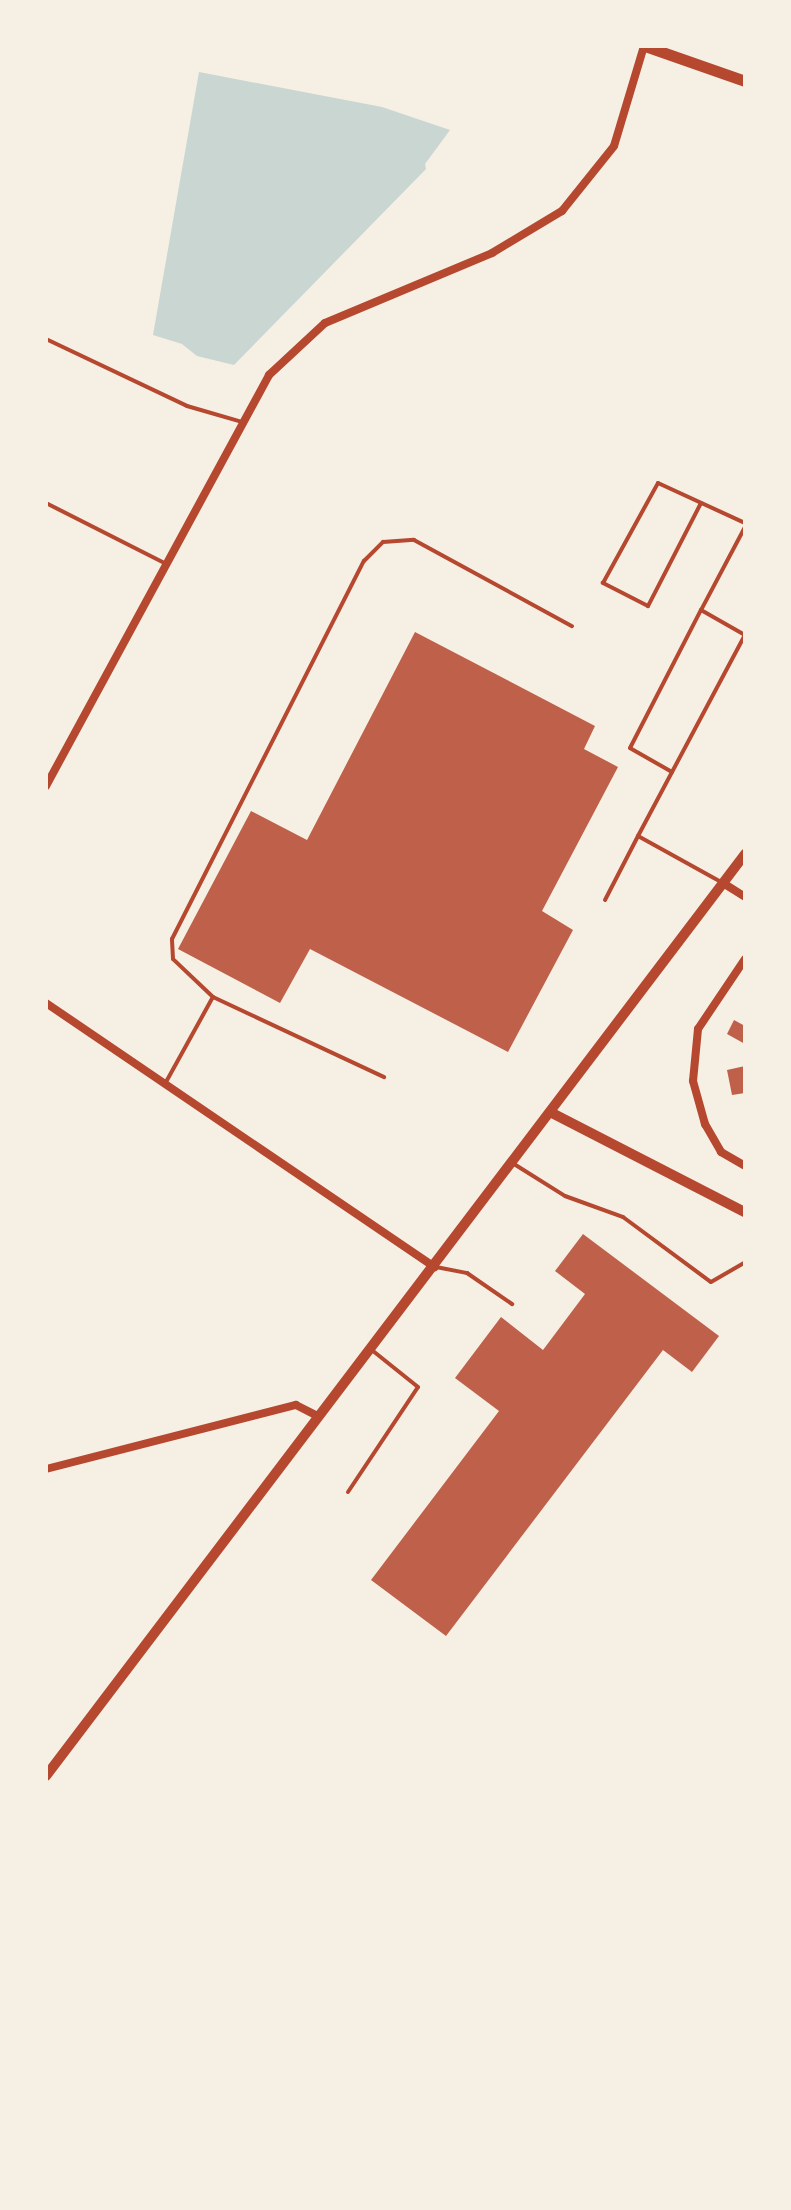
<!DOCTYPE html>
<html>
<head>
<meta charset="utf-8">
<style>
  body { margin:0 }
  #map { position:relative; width:791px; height:2210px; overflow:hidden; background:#f6efe4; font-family:"PT Serif",serif }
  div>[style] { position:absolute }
  .water>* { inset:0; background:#c9d6d2 }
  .building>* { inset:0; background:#bf614a }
  .service>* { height:4px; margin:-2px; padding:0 2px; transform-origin:2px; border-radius:2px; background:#b5482f }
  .minor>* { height:8px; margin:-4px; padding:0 4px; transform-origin:4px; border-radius:4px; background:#b5482f }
  .tertiary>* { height:10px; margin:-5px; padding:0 5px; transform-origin:5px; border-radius:5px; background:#b5482f }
  .secondary>* { height:11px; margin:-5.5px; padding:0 5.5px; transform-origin:5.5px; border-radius:5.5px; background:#b5482f }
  span { translate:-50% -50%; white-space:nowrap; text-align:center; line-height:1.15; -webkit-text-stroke:8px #f6efe4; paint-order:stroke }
  .frame { position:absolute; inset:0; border:48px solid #f6efe4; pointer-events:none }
</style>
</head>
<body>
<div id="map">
  <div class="water">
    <i style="clip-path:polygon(199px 72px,382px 107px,450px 130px,425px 164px,426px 169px,234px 365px,197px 356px,182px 344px,153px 335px)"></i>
  </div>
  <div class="building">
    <i style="clip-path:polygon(415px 632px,595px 726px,584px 749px,618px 767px,542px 911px,573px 930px,508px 1052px,310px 949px,280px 1003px,178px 949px,251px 811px,307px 840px)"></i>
    <i style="clip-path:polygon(734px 1020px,745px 1026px,745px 1044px,727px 1034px)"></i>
    <i style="clip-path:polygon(745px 1066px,745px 1093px,732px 1095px,727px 1070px)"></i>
    <i style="clip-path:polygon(583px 1234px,719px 1336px,692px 1372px,663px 1350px,446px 1636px,371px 1580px,499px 1411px,455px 1378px,501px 1317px,543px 1350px,585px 1294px,555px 1271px)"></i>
  </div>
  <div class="service">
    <i style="left:46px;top:339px;width:156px;rotate:25.4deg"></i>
    <i style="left:187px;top:406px;width:57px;rotate:16.2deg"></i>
    <i style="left:46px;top:503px;width:135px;rotate:26.9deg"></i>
    <i style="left:701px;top:503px;width:116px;rotate:117.2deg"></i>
    <i style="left:648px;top:606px;width:51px;rotate:-152.9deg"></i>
    <i style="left:603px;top:583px;width:114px;rotate:-61.2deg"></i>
    <i style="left:658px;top:483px;width:96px;rotate:24.7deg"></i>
    <i style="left:745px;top:527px;width:94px;rotate:117.9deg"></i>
    <i style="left:701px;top:610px;width:51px;rotate:29.6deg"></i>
    <i style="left:672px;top:772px;width:48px;rotate:-150.3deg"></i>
    <i style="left:630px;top:748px;width:155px;rotate:-62.8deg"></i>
    <i style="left:638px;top:836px;width:228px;rotate:-62deg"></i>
    <i style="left:605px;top:900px;width:72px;rotate:-62.7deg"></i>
    <i style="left:638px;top:836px;width:95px;rotate:29deg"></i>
    <i style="left:213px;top:997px;width:189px;rotate:25.1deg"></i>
    <i style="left:166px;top:1082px;width:97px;rotate:-61.1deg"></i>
    <i style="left:213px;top:997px;width:55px;rotate:-136.5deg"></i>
    <i style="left:173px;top:959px;width:20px;rotate:-93deg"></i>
    <i style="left:172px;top:939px;width:424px;rotate:-63.1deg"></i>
    <i style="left:364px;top:561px;width:27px;rotate:-45deg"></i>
    <i style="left:383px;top:542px;width:31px;rotate:-4deg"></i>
    <i style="left:414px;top:540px;width:180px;rotate:28.6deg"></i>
    <i style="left:514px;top:1164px;width:60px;rotate:32.1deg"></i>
    <i style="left:565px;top:1196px;width:62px;rotate:19.9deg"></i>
    <i style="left:623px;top:1217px;width:109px;rotate:36.5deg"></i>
    <i style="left:711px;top:1282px;width:39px;rotate:-30deg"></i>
    <i style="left:436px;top:1267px;width:32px;rotate:11deg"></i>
    <i style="left:467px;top:1273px;width:55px;rotate:34.6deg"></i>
    <i style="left:348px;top:1492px;width:126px;rotate:-56.3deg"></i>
    <i style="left:418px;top:1387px;width:58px;rotate:-141.3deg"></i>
  </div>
  <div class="minor">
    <i style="left:46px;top:786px;width:468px;rotate:-61.5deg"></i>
    <i style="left:269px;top:375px;width:76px;rotate:-42.9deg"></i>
    <i style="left:325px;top:323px;width:181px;rotate:-22.7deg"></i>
    <i style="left:492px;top:253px;width:82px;rotate:-31deg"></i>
    <i style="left:562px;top:211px;width:83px;rotate:-51.3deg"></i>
    <i style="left:614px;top:146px;width:104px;rotate:-73.3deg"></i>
    <i style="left:723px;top:883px;width:26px;rotate:32deg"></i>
    <i style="left:745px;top:959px;width:84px;rotate:123.9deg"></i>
    <i style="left:698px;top:1029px;width:52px;rotate:95.5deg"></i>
    <i style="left:693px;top:1081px;width:45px;rotate:74.4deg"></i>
    <i style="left:705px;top:1124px;width:32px;rotate:60deg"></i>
    <i style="left:721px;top:1152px;width:28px;rotate:30deg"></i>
    <i style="left:46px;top:1003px;width:470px;rotate:34.2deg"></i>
    <i style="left:46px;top:1469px;width:258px;rotate:-14.4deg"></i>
    <i style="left:296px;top:1405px;width:25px;rotate:27deg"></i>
  </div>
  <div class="tertiary">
    <i style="left:552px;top:1113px;width:217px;rotate:27.2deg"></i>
    <i style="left:46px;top:1776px;width:1157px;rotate:-52.83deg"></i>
  </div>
  <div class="secondary">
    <i style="left:645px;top:46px;width:106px;rotate:19.3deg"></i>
  </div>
  <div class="frame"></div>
</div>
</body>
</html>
